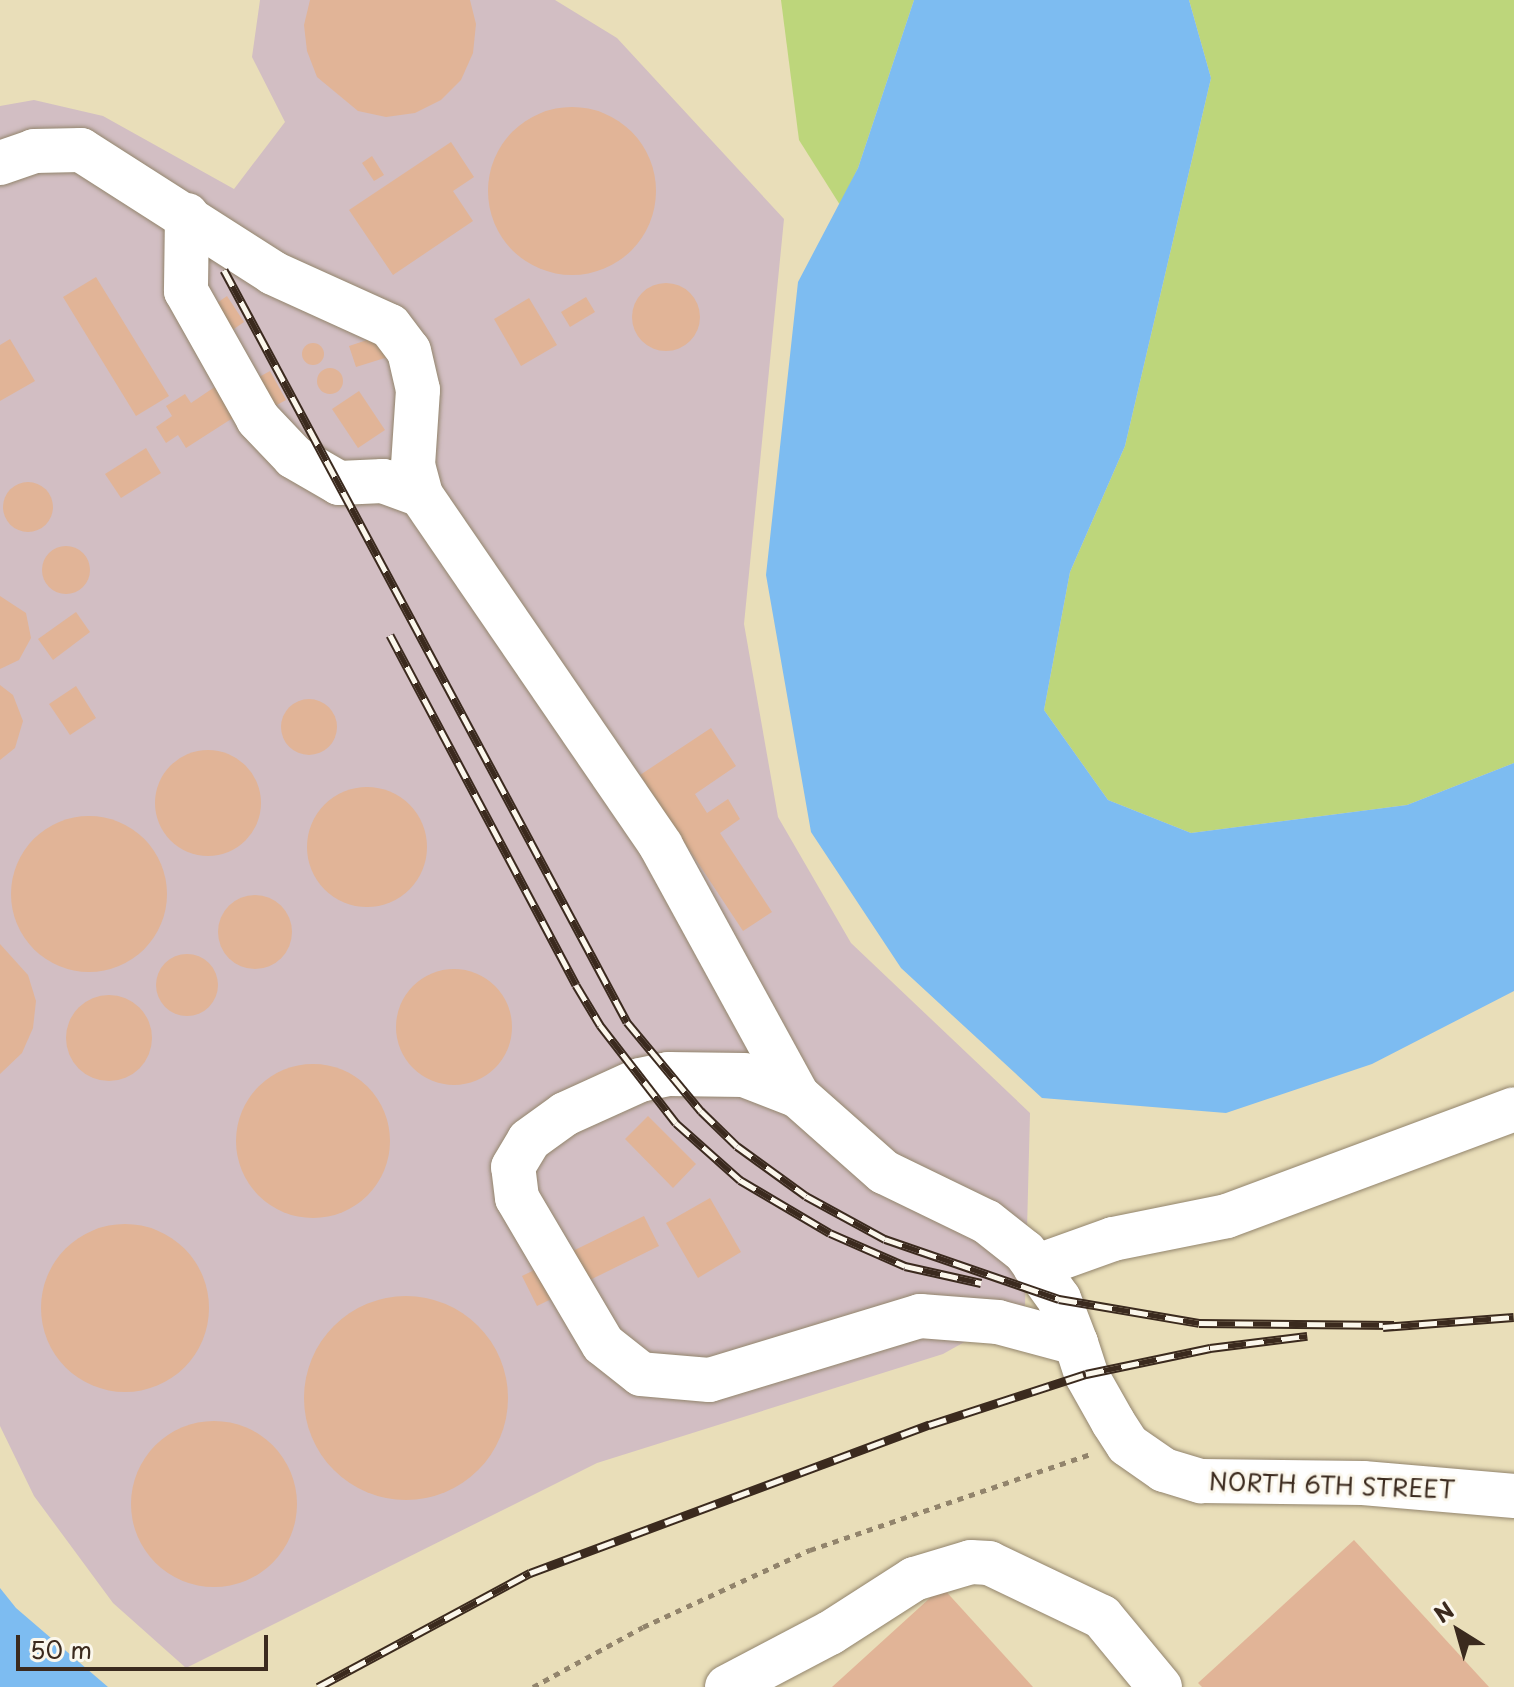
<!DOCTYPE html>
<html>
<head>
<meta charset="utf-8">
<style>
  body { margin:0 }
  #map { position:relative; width:1514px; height:1687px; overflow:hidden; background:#e9deb9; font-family:"Playpen Sans",sans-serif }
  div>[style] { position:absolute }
  .industrial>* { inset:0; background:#d2bec3 }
  .green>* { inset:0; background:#bdd67b }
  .water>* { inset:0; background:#7dbcf1 }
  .building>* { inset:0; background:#e1b497 }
  .round { border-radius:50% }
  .path>* { height:5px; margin-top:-2.5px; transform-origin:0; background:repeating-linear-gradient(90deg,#92846c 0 6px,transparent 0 12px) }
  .roads { filter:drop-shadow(0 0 2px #92846c) drop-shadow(0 0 2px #92846c) }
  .minor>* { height:44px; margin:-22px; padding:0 22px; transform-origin:22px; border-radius:22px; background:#fff }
  .rail>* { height:9px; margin-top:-4.5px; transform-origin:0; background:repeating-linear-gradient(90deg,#fbf7ec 0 18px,#3b2a1e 0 36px); box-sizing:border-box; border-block:2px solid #3b2a1e }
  span { translate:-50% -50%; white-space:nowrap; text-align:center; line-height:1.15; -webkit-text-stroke:6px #fbf7ec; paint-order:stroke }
  .street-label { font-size:24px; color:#3b2a1e }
  .north { position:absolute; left:1418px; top:1591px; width:80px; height:80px; -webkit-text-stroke:6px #fbf7ec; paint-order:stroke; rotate:323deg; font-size:22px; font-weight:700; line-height:32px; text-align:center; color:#3b2a1e }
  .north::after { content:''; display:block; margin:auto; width:28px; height:36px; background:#3b2a1e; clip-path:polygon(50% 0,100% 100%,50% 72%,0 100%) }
  .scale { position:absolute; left:16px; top:1635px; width:252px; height:36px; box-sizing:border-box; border:4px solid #3b2a1e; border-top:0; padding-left:10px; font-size:24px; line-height:28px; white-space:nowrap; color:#3b2a1e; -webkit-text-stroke:6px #fbf7ec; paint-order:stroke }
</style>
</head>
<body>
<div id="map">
  <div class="industrial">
    <i style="clip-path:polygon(260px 0,555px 0,617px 38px,784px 219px,744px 624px,778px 817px,851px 943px,1030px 1113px,1025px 1308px,943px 1354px,597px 1463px,186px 1668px,113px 1603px,34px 1496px,0 1426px,0 106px,34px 100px,103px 116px,234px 189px,285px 122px,252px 57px)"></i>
  </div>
  <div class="green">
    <i style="clip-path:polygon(781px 0,914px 0,858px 168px,840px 205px,799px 140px)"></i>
    <i style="clip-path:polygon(1189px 0,1514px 0,1514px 763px,1407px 805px,1191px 833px,1108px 800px,1044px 710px,1070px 572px,1125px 446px,1211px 78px)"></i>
  </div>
  <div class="water">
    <i style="clip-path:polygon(914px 0,1189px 0,1211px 78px,1125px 446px,1070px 572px,1044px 710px,1108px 800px,1191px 833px,1407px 805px,1514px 763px,1514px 991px,1372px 1064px,1226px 1113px,1042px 1098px,901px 968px,811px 832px,766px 575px,798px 282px,858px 168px)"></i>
    <i style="clip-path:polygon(0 1588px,16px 1608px,108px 1687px,0 1687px)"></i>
  </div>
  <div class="building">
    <i style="clip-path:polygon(310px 0,470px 0,476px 24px,473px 53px,461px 80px,441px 100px,415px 113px,386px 117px,358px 111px,317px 77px,307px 51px,304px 25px)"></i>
    <i class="round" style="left:488px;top:107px;width:168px;height:168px"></i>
    <i style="clip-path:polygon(451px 142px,474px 177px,453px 191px,473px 221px,393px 275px,349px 210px)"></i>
    <i style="clip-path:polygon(372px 156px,384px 175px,374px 181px,362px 163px)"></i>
    <i style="clip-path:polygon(96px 277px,169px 396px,136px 416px,63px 297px)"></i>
    <i class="round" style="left:632px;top:283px;width:68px;height:68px"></i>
    <i style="clip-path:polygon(227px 296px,244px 322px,224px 336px,207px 310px)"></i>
    <i style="clip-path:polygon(586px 297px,595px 312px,570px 327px,561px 312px)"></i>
    <i style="clip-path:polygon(529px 298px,557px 345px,521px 366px,494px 319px)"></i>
    <i style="clip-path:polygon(382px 335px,388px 357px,356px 367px,349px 346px)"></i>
    <i style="clip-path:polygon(10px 339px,35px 381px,0 401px,0 345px)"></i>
    <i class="round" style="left:302px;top:343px;width:22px;height:22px"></i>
    <i class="round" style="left:317px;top:368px;width:26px;height:26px"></i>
    <i style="clip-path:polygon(270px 371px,286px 400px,264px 412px,248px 383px)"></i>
    <i style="clip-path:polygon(219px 384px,239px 414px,186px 448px,178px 435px,166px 443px,156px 427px,172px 416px,166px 406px,185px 394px,191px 403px)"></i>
    <i style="clip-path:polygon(359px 391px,385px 430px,358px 448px,332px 409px)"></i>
    <i style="clip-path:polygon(146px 448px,161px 473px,121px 498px,105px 474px)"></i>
    <i class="round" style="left:3px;top:482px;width:50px;height:50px"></i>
    <i class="round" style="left:42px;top:546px;width:48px;height:48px"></i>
    <i style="clip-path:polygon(0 596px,26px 613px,31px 638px,19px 660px,0 669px)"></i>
    <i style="clip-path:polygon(76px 612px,90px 632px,53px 660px,38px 639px)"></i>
    <i style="clip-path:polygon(0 685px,13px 695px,23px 721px,15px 748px,0 760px)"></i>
    <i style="clip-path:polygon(76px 686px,96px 718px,70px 735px,49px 704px)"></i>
    <i class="round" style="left:281px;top:699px;width:56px;height:56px"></i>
    <i style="clip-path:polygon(711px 728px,736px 766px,695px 794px,707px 813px,728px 799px,740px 819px,720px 833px,772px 912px,743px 931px,640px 775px)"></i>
    <i class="round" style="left:155px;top:750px;width:106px;height:106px"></i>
    <i class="round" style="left:307px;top:787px;width:120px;height:120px"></i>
    <i class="round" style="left:11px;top:816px;width:156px;height:156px"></i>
    <i class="round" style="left:218px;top:895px;width:74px;height:74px"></i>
    <i style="clip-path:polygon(0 944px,28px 975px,36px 1001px,33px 1028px,22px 1053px,0 1074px)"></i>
    <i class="round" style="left:156px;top:954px;width:62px;height:62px"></i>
    <i class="round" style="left:396px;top:969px;width:116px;height:116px"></i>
    <i class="round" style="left:66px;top:995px;width:86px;height:86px"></i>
    <i class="round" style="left:236px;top:1064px;width:154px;height:154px"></i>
    <i style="clip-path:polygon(648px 1116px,696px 1164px,673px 1188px,625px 1139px)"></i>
    <i style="clip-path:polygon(710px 1198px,741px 1252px,698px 1278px,666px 1223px)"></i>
    <i style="clip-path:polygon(644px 1216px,659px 1246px,537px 1306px,522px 1276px)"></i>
    <i class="round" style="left:41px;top:1224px;width:168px;height:168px"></i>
    <i class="round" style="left:304px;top:1296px;width:204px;height:204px"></i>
    <i class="round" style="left:131px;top:1421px;width:166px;height:166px"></i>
    <i style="clip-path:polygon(1354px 1540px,1489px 1687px,1202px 1687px,1198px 1683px)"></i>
    <i style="clip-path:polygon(942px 1587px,1033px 1687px,832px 1687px)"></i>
  </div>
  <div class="path">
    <i style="left:533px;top:1687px;width:125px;rotate:-28.6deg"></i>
    <i style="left:643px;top:1627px;width:184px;rotate:-24.8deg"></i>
    <i style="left:810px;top:1550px;width:297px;rotate:-18.9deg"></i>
  </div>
  <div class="roads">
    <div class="minor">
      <i style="left:0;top:163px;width:36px;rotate:-19deg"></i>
      <i style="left:34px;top:151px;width:47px;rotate:-1.2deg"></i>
      <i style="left:81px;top:150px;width:228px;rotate:32.6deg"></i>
      <i style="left:273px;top:273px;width:128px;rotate:24.4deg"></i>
      <i style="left:390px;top:326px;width:31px;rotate:53deg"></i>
      <i style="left:409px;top:351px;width:40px;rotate:77deg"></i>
      <i style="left:418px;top:390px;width:75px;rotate:93.8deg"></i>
      <i style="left:413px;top:465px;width:31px;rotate:75deg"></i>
      <i style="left:421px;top:495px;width:425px;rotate:55.6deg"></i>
      <i style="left:661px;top:846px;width:285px;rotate:61.3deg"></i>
      <i style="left:187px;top:215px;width:76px;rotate:90.8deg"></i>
      <i style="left:186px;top:291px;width:147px;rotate:60.6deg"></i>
      <i style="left:258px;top:419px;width:52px;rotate:46.5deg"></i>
      <i style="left:294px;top:457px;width:52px;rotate:30deg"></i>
      <i style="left:339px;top:483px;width:44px;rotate:-2.6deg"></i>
      <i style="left:383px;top:481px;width:40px;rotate:20.2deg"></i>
      <i style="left:1035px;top:1267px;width:83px;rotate:-19.7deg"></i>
      <i style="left:1113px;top:1239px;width:116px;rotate:-11.4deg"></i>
      <i style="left:1227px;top:1216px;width:306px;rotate:-20.4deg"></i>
      <i style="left:1076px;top:1343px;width:81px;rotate:-164.9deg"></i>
      <i style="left:998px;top:1322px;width:78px;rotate:-175.6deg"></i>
      <i style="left:920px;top:1316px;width:220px;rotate:163.1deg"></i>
      <i style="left:709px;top:1380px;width:68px;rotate:-175deg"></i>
      <i style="left:641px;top:1374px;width:48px;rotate:-141.7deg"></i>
      <i style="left:603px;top:1344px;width:169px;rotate:-120.5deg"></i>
      <i style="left:517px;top:1198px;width:31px;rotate:-97deg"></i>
      <i style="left:513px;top:1167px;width:31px;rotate:-59deg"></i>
      <i style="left:529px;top:1140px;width:44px;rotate:-35.8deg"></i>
      <i style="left:565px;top:1114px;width:82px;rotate:-24.4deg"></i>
      <i style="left:640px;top:1080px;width:29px;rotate:-12deg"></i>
      <i style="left:668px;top:1074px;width:76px;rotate:0.8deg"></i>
      <i style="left:744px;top:1075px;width:58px;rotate:21.3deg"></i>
      <i style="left:798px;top:1096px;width:115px;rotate:41.5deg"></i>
      <i style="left:884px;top:1172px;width:114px;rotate:25.9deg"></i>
      <i style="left:987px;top:1222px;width:48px;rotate:38.3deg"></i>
      <i style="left:1025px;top:1252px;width:58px;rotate:54.1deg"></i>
      <i style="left:1059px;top:1299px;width:47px;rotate:68.9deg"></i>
      <i style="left:1076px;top:1343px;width:33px;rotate:72deg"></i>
      <i style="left:1086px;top:1374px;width:55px;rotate:60.6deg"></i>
      <i style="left:1113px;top:1422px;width:27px;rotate:57deg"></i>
      <i style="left:1128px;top:1445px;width:44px;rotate:34.8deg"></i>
      <i style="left:1164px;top:1470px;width:39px;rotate:17deg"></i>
      <i style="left:1201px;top:1481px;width:162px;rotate:0.7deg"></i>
      <i style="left:1363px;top:1483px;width:152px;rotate:4.9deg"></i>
      <i style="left:727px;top:1687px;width:116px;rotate:-27.7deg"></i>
      <i style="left:830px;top:1633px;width:100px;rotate:-32.7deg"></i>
      <i style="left:914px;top:1579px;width:59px;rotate:-16.6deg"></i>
      <i style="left:971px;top:1562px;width:18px;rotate:3deg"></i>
      <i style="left:989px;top:1563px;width:125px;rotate:25.5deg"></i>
      <i style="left:1102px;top:1617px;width:91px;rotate:50.4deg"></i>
    </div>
  </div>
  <div class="rail">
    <i style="left:224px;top:270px;width:853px;rotate:61.81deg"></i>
    <i style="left:627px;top:1022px;width:116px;rotate:50.3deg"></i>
    <i style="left:701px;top:1111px;width:50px;rotate:44.2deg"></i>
    <i style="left:737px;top:1146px;width:85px;rotate:35.9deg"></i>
    <i style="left:806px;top:1196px;width:90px;rotate:28.6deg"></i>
    <i style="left:885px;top:1239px;width:184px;rotate:19deg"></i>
    <i style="left:1059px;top:1299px;width:142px;rotate:9.7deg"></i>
    <i style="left:1199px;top:1323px;width:195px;rotate:0.6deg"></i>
    <i style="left:390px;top:635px;width:396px;rotate:62deg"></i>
    <i style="left:576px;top:985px;width:47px;rotate:59deg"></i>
    <i style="left:600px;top:1025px;width:124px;rotate:52.2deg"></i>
    <i style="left:676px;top:1123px;width:86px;rotate:41.7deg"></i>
    <i style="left:740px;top:1180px;width:104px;rotate:30.5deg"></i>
    <i style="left:830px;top:1233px;width:82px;rotate:23.7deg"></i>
    <i style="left:905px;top:1266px;width:78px;rotate:12.6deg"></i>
    <i style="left:1383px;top:1327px;width:131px;rotate:-4.4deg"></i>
    <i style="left:318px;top:1687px;width:241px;rotate:-28.3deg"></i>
    <i style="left:530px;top:1573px;width:426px;rotate:-20.4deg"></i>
    <i style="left:929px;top:1425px;width:165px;rotate:-18deg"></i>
    <i style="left:1086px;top:1374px;width:127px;rotate:-11.8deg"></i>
    <i style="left:1210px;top:1348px;width:98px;rotate:-7.1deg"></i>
  </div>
  <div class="street-label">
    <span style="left:1332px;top:1485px;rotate:2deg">NORTH 6TH STREET</span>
  </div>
  <div class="north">N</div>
  <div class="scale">50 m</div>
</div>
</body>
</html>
